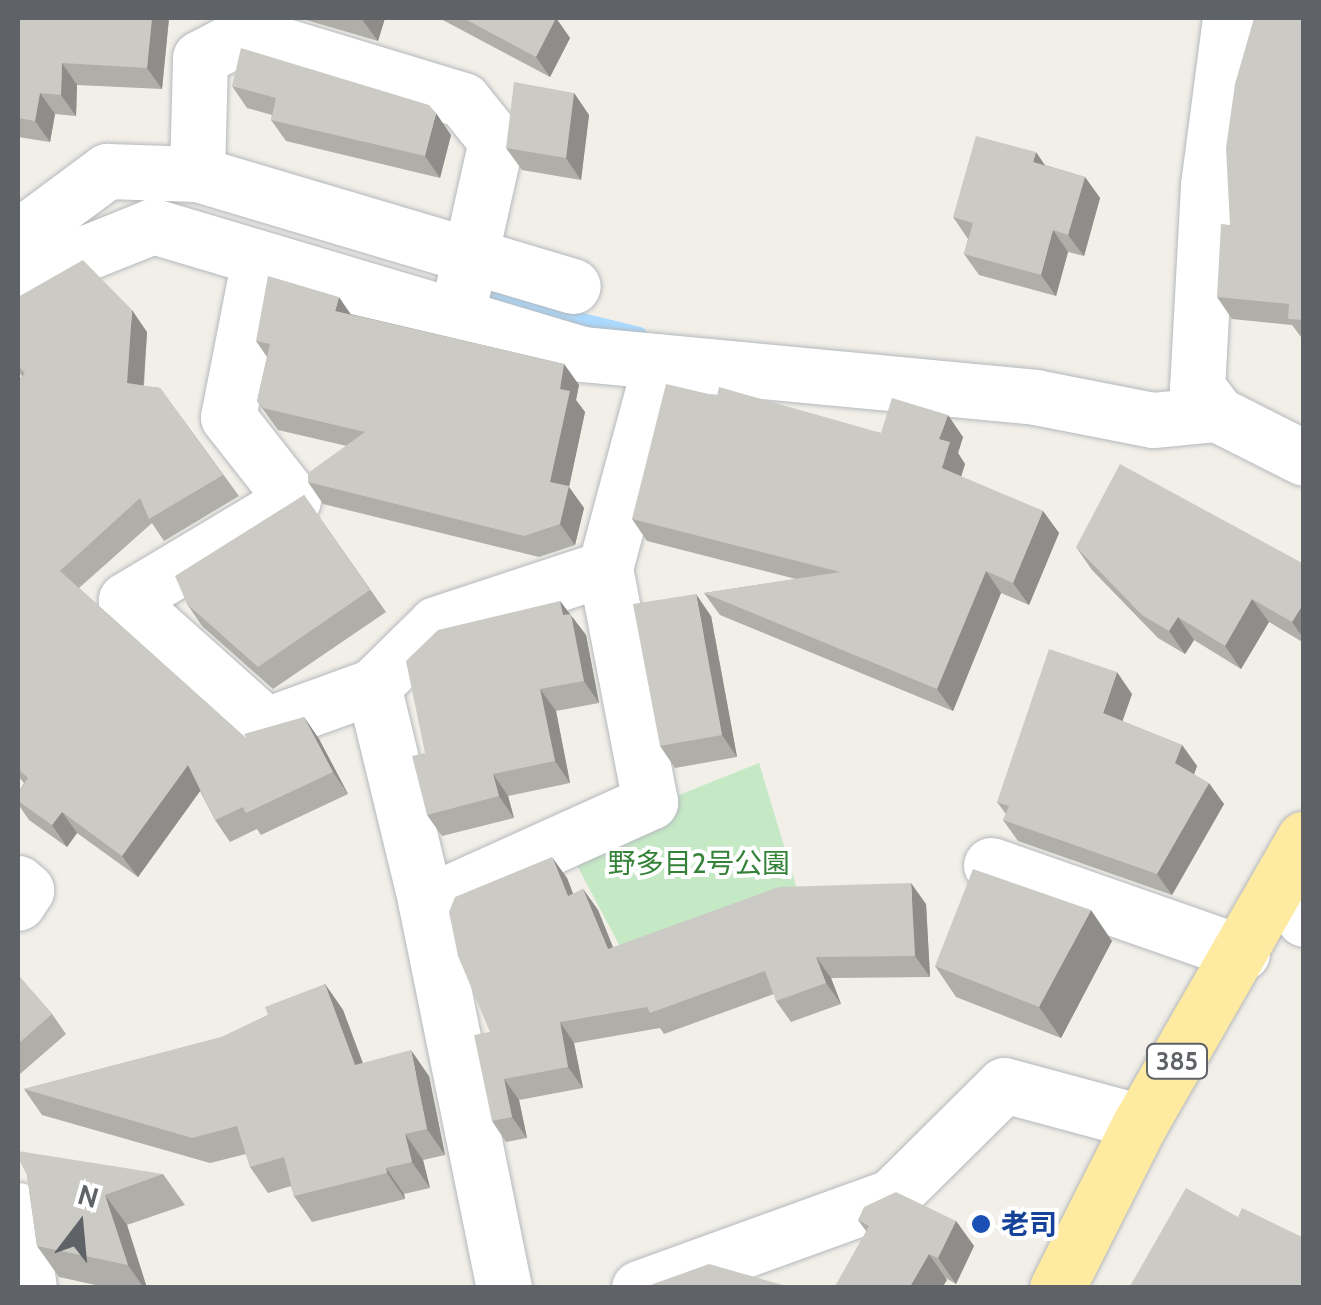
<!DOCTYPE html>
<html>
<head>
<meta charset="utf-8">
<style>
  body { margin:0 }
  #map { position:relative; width:1321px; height:1305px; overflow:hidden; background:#f1efe8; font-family:Cabin,"Noto Sans JP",sans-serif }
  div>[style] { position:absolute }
  .green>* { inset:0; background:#c5e8c5 }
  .stream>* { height:15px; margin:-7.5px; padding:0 7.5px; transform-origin:7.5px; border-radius:7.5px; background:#aadaff }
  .roads { filter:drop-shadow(0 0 2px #b5b8bc) drop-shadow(0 0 2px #b5b8bc) }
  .minor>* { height:55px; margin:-27.5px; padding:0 27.5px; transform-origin:27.5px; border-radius:27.5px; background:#fff }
  .trunk>* { height:55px; margin:-27.5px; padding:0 27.5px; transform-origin:27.5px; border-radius:27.5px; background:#feeaa1 }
  .wall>* { inset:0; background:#afaea9 }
  .shaded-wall>* { inset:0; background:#8f8d8a }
  .building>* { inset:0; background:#cccac5 }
  .dots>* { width:28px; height:28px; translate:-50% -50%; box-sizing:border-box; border:5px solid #fff; border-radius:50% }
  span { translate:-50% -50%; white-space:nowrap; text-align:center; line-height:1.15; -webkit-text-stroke:8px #fff; paint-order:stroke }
  .shield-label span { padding:2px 8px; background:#fff; border:2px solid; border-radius:8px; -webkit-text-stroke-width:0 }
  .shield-label { font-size:25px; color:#5f6368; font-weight:700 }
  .park-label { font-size:28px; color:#348238 }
  .transit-label { font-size:28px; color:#164399; font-weight:700 }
  .left { translate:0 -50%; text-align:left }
  .frame { position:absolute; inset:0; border:20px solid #5f6368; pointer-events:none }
  .north { position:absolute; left:30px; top:1175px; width:100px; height:100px; -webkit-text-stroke:8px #fff; paint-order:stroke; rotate:16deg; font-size:28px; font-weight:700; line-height:40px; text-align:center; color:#5f6368 }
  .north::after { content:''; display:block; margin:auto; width:35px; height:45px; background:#5f6368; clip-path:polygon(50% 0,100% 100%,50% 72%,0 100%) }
</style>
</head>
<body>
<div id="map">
  <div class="green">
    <i style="clip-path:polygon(759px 763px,802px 906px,631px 967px,564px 841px)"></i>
  </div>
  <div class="stream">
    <i style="left:472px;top:293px;width:172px;rotate:13.8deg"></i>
  </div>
  <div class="roads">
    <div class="minor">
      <i style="left:1230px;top:18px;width:169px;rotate:97.5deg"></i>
      <i style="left:1208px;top:186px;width:201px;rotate:93.1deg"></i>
      <i style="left:1197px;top:387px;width:34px;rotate:53deg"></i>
      <i style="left:1217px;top:414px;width:97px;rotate:26.8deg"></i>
      <i style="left:197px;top:174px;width:116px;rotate:-88.5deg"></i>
      <i style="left:200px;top:58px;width:52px;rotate:-27.6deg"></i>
      <i style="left:246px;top:34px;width:227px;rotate:16.9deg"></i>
      <i style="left:463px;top:100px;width:53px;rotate:51.2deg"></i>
      <i style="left:496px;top:141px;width:182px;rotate:102.7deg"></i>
      <i style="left:18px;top:237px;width:111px;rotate:-36.6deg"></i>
      <i style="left:107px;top:171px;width:90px;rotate:1.9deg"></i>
      <i style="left:197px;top:174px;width:392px;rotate:16.6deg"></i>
      <i style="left:259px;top:259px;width:161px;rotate:101.1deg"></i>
      <i style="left:228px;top:417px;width:105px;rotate:51.9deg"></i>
      <i style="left:293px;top:500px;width:195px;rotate:149.1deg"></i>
      <i style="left:126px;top:600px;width:188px;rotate:41.8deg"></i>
      <i style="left:266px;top:725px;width:114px;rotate:-20deg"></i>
      <i style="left:18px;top:292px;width:44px;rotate:-36.6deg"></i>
      <i style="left:53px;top:266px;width:108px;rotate:-21.8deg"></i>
      <i style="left:153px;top:226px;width:448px;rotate:16.6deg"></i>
      <i style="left:582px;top:354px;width:455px;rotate:5.4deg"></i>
      <i style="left:1035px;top:397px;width:120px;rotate:11deg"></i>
      <i style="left:1153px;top:420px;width:64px;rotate:-5.4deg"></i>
      <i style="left:991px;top:865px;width:266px;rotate:19.3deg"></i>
      <i style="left:1281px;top:880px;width:45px;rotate:59.5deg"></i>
      <i style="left:18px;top:883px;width:11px;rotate:41deg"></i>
      <i style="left:26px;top:890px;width:15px;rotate:122deg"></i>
      <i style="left:426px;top:903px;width:223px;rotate:-103.7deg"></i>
      <i style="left:373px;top:686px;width:88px;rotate:-44.5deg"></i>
      <i style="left:436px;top:624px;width:178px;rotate:-18.3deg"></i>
      <i style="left:18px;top:1210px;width:79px;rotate:82deg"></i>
      <i style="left:504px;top:1288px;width:393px;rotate:-101.5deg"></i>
      <i style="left:426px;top:903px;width:246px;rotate:-24.3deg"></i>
      <i style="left:650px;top:802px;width:238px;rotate:-100.9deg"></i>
      <i style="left:605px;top:568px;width:214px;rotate:-74.9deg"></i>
      <i style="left:639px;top:1288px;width:268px;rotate:-19.9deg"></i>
      <i style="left:891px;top:1197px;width:159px;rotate:-44.7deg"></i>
      <i style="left:1004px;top:1085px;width:142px;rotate:15.1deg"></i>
    </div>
    <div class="trunk">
      <i style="left:1057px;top:1288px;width:186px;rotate:-63.2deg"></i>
      <i style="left:1141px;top:1122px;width:327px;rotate:-60.1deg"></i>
    </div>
  </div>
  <div class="wall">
    <i style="clip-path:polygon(18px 18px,169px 18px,162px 89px,77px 85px,76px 116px,55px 114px,50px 142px,18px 137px)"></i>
    <i style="clip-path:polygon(299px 18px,385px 18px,378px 41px)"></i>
    <i style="clip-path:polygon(439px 18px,556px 18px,570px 38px,550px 77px)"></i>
    <i style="clip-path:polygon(1304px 18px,1304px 341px,1292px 325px,1232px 319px,1217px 297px,1230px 225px)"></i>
    <i style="clip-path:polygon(232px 86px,451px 135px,440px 178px,286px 141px,271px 120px,272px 115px,247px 108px)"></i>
    <i style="clip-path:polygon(574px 93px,589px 115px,581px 180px,522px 170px,506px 148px)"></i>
    <i style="clip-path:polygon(1045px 165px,1085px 177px,1100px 198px,1084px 256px,1068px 252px,1056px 296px,979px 275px,964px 254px,968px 239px,953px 217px)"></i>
    <i style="clip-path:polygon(18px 297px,147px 332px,144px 386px,160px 388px,239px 496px,164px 541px,152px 523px,79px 588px,247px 739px,304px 717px,319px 739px,348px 794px,261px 835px,257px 829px,230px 842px,215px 820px,200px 791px,138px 877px,77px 833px,67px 847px,29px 820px,18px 804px,18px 793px,24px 783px,18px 776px,18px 382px,22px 376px,18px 372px)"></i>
    <i style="clip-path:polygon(351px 314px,564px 364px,579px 385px,576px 400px,585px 412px,569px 487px,584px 508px,575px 545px,539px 557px,323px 504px,308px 482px,347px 446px,278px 430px,257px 401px,267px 357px,256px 341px)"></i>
    <i style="clip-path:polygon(717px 396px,881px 433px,963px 437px,958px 453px,965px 464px,961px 477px,1043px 511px,1059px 533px,1029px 605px,1001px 593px,953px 711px,720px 615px,704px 593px,796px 579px,647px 541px,632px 519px)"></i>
    <i style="clip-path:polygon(304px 495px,386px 612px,273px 689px,202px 626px,187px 604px)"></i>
    <i style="clip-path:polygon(1076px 547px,1304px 564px,1304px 643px,1269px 622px,1241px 669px,1194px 640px,1185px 654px,1158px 638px,1092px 570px)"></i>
    <i style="clip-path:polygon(560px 601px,586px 635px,599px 703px,556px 711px,570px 783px,508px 796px,514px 818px,442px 836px,427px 815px,425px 753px)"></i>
    <i style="clip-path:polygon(711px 616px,737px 757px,675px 768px,660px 746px)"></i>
    <i style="clip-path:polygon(1132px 694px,1122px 721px,1182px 745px,1197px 766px,1194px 774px,1224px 804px,1172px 895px,1018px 841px,1003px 820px,1006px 814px,997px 802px)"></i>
    <i style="clip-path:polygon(567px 878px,573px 894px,583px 889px,598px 910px,613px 947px,926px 904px,930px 977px,831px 978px,841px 1004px,791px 1022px,776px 1001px,774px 994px,664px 1034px,660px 1028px,574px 1043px,583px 1088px,519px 1100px,527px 1138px,506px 1142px,492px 1121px,490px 1032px)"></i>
    <i style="clip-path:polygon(1112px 941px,1061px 1038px,956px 997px,935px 966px)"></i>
    <i style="clip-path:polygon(18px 975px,52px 1014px,66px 1034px,20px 1074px,18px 1071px)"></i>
    <i style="clip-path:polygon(325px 984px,343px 1010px,363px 1063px,429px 1076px,445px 1155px,423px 1160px,430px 1188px,404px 1194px,405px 1199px,312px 1222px,294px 1196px,291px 1186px,268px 1193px,250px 1167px,246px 1154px,210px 1163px,42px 1115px,24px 1089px,222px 1037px,268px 1015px)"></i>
    <i style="clip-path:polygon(163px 1174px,185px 1205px,127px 1225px,147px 1288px,109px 1288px,59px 1277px,37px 1246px,27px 1175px)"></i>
    <i style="clip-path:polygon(858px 1220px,956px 1221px,974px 1246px,956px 1284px,866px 1231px)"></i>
  </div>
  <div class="shaded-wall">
    <i style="clip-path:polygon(152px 18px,169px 18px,162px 89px,147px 68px)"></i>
    <i style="clip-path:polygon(364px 18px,385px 18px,378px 41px,363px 21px)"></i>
    <i style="clip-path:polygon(556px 18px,570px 38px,550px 77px,536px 57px)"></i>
    <i style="clip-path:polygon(62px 63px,77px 85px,76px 116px,61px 95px)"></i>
    <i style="clip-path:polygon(40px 93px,55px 114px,50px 142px,35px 121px)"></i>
    <i style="clip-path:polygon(574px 93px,589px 115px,581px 180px,566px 158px)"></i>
    <i style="clip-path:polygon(436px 113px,451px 135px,440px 178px,425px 156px)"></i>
    <i style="clip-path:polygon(1036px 152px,1051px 174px,1033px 162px)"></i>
    <i style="clip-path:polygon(1085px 177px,1100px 198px,1084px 256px,1068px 235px)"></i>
    <i style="clip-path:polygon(1053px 230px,1068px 252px,1056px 296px,1041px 275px)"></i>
    <i style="clip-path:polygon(339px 297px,354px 319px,335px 311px)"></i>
    <i style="clip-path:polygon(132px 310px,147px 332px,142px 405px,127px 383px)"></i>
    <i style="clip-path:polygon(564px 364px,579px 385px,576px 400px,585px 412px,569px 487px,584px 508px,575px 545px,560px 524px,550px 482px,560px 389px)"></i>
    <i style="clip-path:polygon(948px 415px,963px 437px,958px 453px,965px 464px,957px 490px,942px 468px,939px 439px)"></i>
    <i style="clip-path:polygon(1043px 511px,1059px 533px,1029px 605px,1013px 583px)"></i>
    <i style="clip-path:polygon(986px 571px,1001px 593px,953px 711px,937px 689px)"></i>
    <i style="clip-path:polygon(696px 594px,711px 616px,737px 757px,722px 735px)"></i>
    <i style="clip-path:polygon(1252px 599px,1269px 622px,1241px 669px,1225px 646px)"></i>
    <i style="clip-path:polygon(560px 601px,586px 635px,599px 703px,584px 681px,563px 615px)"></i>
    <i style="clip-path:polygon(1304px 603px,1304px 639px,1292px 622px)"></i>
    <i style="clip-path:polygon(1178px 617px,1194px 640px,1185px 654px,1169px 631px)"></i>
    <i style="clip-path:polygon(1117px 672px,1132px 694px,1118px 734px,1103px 713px)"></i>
    <i style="clip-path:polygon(540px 689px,556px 711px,570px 783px,555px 761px)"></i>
    <i style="clip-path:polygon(304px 717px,319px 739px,348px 794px,333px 772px)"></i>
    <i style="clip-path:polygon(1182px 745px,1197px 766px,1190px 785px,1175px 763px)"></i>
    <i style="clip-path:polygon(188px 765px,203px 787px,138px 877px,122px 856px)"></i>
    <i style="clip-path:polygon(493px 774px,508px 796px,514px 818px,499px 796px)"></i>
    <i style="clip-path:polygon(1209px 783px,1224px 804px,1172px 895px,1157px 874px)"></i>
    <i style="clip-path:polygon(62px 812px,77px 833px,67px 847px,52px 825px)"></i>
    <i style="clip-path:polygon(552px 857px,567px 878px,582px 917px,568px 896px)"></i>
    <i style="clip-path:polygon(911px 883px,926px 904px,930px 977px,915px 956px)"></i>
    <i style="clip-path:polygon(583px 889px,598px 910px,622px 970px,608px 949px)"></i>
    <i style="clip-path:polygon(1091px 910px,1112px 941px,1061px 1038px,1039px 1007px)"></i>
    <i style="clip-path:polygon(816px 957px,831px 978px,841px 1004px,826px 983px)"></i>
    <i style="clip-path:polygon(325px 984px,343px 1010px,373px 1091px,355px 1065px)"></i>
    <i style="clip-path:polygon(560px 1022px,574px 1043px,583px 1088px,568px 1067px)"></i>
    <i style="clip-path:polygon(411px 1050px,429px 1076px,445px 1155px,427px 1129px)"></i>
    <i style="clip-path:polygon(504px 1079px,519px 1100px,527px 1138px,512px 1117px)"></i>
    <i style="clip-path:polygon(405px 1134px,423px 1160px,430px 1188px,412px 1162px)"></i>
    <i style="clip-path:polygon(386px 1168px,404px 1194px,405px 1199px,387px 1173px)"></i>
    <i style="clip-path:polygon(105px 1195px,127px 1225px,147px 1288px,144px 1288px,128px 1265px)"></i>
    <i style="clip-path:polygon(956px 1221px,974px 1246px,956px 1284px,938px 1258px)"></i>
    <i style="clip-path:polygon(929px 1254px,947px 1280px,942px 1288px,909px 1288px)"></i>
  </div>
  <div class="building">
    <i style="clip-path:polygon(18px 18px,152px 18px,147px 68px,62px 63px,61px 95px,40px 93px,35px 121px,18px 118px)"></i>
    <i style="clip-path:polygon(463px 18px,556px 18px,536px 57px)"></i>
    <i style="clip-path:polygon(1254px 18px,1304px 18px,1304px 320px,1288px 319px,1289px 304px,1217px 297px,1221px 224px,1230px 225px,1226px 148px,1235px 84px)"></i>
    <i style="clip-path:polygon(241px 48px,429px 105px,436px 113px,425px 156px,271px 120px,276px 98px,232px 86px)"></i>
    <i style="clip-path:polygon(514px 82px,574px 93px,566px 158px,506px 148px)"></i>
    <i style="clip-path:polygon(976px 136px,1036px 152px,1033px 162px,1085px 177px,1068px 235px,1053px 230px,1041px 275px,964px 254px,973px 223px,953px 217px)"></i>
    <i style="clip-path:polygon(83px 260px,132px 310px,127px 383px,160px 388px,223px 475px,149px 519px,140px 498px,60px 571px,247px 739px,244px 734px,304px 717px,333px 772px,246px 813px,243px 807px,215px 820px,188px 765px,122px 856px,62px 812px,52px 825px,18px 801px,18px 793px,28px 778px,18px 769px,18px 382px,25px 373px,18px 366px,18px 297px)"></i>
    <i style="clip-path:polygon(268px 276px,339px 297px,335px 311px,564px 364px,560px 389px,570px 391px,550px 482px,569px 486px,560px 524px,524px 536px,308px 482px,308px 473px,365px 432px,263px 408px,257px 401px,270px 344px,256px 341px)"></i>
    <i style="clip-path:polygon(666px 384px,717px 396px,719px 387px,881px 433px,892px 398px,948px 415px,939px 439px,950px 442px,942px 468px,1043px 511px,1013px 583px,986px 571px,937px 689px,704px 593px,840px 572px,632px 519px)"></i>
    <i style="clip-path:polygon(1120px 464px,1304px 564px,1304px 603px,1292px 622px,1252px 599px,1225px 646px,1178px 617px,1169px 631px,1142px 615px,1076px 547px)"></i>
    <i style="clip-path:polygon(304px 495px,370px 590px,258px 667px,187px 604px,175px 576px)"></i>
    <i style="clip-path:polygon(696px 594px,722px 735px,660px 746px,633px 604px)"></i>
    <i style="clip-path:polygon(560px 601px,563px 615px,571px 614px,584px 681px,540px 689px,555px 761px,493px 774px,499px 796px,427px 815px,412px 756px,425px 753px,406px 661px,438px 630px)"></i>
    <i style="clip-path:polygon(1049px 649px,1117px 672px,1103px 713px,1182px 745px,1175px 763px,1209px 783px,1157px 874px,1003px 820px,1009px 806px,997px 802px)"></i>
    <i style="clip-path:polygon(552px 857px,568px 896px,583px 889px,608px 949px,779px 887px,911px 883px,915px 956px,816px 957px,826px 983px,776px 1001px,765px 971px,650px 1013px,647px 1007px,560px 1022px,568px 1067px,504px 1079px,512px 1117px,492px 1121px,474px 1035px,490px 1032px,458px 956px,449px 912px,455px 897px)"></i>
    <i style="clip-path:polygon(973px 869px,1091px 910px,1039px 1007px,935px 966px)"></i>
    <i style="clip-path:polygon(18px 975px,52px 1014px,18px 1044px)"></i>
    <i style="clip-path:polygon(325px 984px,355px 1065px,411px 1050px,427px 1129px,405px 1134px,412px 1162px,386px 1168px,387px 1173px,294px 1196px,284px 1157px,250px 1167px,237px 1126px,192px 1138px,24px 1089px,222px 1037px,268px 1015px,265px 1007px)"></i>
    <i style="clip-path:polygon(18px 1151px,163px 1174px,105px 1195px,128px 1265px,37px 1246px,27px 1175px,18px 1158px)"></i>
    <i style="clip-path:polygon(1186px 1188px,1238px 1217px,1242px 1208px,1304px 1238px,1304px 1288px,1129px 1288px)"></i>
    <i style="clip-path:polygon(896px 1192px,956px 1221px,938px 1258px,929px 1254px,909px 1288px,834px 1288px,869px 1226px,858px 1220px,864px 1207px)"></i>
    <i style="clip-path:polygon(709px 1264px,793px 1288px,642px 1288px)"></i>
  </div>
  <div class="dots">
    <i style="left:981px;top:1224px;background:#1a4fb4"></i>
  </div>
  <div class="shield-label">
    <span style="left:1177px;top:1061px">385</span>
  </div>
  <div class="park-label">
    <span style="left:699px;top:863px">野多目2号公園</span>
  </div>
  <div class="transit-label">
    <span class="left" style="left:1001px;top:1224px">老司</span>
  </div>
  <div class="frame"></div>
  <div class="north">N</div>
</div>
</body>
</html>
